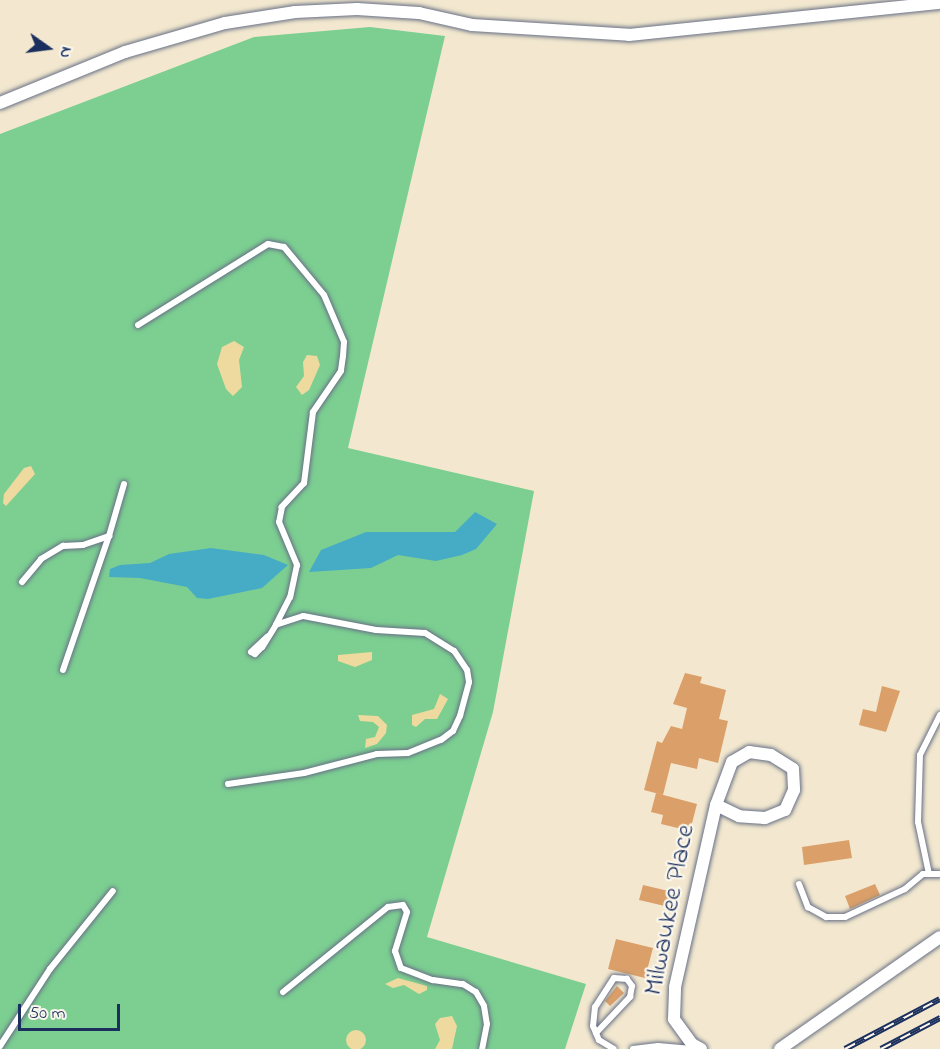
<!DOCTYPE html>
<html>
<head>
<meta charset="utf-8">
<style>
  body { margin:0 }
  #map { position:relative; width:940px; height:1049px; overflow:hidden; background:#f3e8cf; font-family:"Indie Flower",sans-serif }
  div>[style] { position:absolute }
  .green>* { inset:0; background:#7ccf91 }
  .sand>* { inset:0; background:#eeda9e }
  .round { border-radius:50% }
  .water>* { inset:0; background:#46acc6 }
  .building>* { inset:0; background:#dba069 }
  .roads { filter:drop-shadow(0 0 2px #677086) drop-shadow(0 0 2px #677086) }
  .lane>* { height:6px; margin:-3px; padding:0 3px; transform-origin:3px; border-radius:3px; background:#fff }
  .street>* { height:12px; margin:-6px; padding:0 6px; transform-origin:6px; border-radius:6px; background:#fff }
  .rail>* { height:6px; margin-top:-3px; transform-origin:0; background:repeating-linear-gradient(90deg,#fbf7ec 0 11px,#1b2f5e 0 22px); box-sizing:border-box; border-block:2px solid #1b2f5e }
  span { translate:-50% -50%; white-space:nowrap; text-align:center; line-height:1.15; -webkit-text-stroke:4.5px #fbf7ec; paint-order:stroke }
  .street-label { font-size:27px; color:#1b2f5e }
  .north { position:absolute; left:18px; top:18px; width:60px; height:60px; -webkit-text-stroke:4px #fbf7ec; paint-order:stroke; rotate:104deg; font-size:16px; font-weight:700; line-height:24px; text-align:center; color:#1b2f5e }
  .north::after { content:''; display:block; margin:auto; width:21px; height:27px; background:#1b2f5e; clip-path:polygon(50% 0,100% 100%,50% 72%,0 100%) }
  .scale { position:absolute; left:18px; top:1004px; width:102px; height:27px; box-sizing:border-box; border:3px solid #1b2f5e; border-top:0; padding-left:8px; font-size:18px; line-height:21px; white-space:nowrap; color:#1b2f5e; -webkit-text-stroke:4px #fbf7ec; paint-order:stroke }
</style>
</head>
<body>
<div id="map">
  <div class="green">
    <i style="clip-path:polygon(370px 27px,445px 36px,348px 448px,534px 491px,493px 712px,427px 937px,586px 984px,565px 1049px,0 1049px,0 134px,254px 37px)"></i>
  </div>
  <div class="sand">
    <i style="clip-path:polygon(234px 341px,244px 347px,239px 360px,242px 387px,233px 396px,226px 389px,217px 364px,222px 347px)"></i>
    <i style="clip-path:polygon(307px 355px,317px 356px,320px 365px,309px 390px,302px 395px,296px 387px,304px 376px,303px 362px)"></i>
    <i style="clip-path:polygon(31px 466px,35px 474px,6px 506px,3px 503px,4px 494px,24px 468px)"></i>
    <i style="clip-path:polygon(372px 652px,372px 660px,355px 667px,338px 661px,338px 655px)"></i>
    <i style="clip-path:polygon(440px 694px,448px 699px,437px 719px,425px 719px,416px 727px,412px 725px,412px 715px,434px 709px)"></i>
    <i style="clip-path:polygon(358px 715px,378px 716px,387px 725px,386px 733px,377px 744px,365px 748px,366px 739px,375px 737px,379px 727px,373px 722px,360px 721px)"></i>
    <i style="clip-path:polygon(398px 978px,427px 986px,427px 990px,419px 994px,404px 985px,393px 988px,385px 984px)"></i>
    <i style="clip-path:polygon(452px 1016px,457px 1026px,452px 1049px,435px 1049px,440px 1040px,435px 1024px,440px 1018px)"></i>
    <i class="round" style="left:346px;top:1030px;width:20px;height:20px"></i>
  </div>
  <div class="water">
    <i style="clip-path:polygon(475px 512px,497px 524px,476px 549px,462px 555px,436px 561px,398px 555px,371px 568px,309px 572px,321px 550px,366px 532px,455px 532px)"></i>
    <i style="clip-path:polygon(211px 548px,264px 555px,288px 565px,262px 588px,208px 599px,197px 598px,187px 587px,140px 578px,109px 577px,110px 569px,120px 565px,150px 563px,169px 554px)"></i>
  </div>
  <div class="building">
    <i style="clip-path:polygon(685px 673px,702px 677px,700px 683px,726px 690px,719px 719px,728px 721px,718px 763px,699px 758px,697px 769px,671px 763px,663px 795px,644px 790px,657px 741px,662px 743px,671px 726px,682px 729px,687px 708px,673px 704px)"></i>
    <i style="clip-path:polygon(882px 686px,900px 691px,886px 732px,859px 725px,863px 709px,876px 712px)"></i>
    <i style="clip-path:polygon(656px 793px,697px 804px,690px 831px,661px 824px,663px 815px,651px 812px)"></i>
    <i style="clip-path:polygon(849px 840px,852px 858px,804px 865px,802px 847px)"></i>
    <i style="clip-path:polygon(875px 884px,880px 895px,850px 909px,845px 896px)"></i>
    <i style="clip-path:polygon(643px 885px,673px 892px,669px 907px,639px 900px)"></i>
    <i style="clip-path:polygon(616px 939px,653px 948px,645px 978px,608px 969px)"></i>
    <i style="clip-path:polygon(617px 986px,624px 993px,610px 1006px,605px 1001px)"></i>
  </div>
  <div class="roads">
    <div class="lane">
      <i style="left:138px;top:325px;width:153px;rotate:-31.9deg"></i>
      <i style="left:268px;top:244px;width:16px;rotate:11deg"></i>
      <i style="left:284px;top:247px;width:62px;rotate:50.2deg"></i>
      <i style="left:324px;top:295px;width:51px;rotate:66.9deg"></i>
      <i style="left:344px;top:342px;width:14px;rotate:94deg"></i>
      <i style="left:343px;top:356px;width:15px;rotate:98deg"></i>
      <i style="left:341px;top:371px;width:50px;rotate:124.3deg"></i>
      <i style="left:313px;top:412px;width:72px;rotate:97.2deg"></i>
      <i style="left:304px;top:483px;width:33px;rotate:133deg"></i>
      <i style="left:282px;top:507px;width:15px;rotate:101deg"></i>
      <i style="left:279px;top:522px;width:47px;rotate:67.3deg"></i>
      <i style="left:297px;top:565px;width:33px;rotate:102deg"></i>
      <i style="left:290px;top:597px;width:31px;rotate:117deg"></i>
      <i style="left:22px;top:582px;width:30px;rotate:-50deg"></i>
      <i style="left:41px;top:559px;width:26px;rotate:-31deg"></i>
      <i style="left:63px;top:546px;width:20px;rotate:-3deg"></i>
      <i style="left:83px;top:545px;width:28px;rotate:-19deg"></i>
      <i style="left:109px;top:536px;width:54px;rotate:-73.9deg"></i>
      <i style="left:63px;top:670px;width:142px;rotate:-71.1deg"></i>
      <i style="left:228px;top:784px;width:77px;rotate:-8.2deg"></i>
      <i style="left:304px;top:773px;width:75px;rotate:-14.6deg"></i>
      <i style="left:377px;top:754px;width:31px;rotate:-2deg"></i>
      <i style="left:408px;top:753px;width:35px;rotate:-22deg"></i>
      <i style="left:441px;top:740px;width:15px;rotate:-37deg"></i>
      <i style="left:453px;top:731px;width:17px;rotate:-65deg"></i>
      <i style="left:460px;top:716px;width:35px;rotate:-75deg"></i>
      <i style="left:469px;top:682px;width:12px;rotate:-99deg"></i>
      <i style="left:467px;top:670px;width:23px;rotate:-124deg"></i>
      <i style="left:454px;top:651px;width:34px;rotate:-148deg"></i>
      <i style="left:425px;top:633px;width:49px;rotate:-176.5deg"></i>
      <i style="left:376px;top:630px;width:74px;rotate:-169.1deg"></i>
      <i style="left:303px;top:616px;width:28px;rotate:162deg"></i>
      <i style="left:276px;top:625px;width:26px;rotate:122deg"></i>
      <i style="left:262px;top:647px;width:10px;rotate:135deg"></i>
      <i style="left:255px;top:654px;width:4px;rotate:-153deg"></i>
      <i style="left:251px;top:652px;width:23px;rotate:-43deg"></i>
      <i style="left:929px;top:874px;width:53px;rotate:-101.9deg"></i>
      <i style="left:918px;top:822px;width:67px;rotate:-88.3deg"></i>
      <i style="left:920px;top:755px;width:45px;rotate:-63.4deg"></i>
      <i style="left:799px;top:884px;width:25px;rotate:69deg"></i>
      <i style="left:808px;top:907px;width:21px;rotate:29deg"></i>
      <i style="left:826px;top:917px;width:19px"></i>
      <i style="left:845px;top:917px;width:66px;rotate:-25deg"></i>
      <i style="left:905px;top:889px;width:23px;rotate:-40deg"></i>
      <i style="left:923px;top:874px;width:17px"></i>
      <i style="left:283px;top:992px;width:135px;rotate:-39deg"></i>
      <i style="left:388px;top:907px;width:15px;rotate:-8deg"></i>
      <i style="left:403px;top:905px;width:8px;rotate:60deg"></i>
      <i style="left:407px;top:912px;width:41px;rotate:107.1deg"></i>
      <i style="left:395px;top:951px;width:18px;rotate:71deg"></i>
      <i style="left:401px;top:968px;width:34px;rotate:21deg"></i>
      <i style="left:433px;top:980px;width:30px;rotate:8deg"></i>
      <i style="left:463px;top:984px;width:15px;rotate:32deg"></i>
      <i style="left:476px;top:992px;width:16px;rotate:60deg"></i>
      <i style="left:484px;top:1006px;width:18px;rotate:81deg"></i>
      <i style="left:487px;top:1024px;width:25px;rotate:101deg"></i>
      <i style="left:596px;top:1033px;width:50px;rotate:-46.6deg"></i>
      <i style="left:630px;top:997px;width:11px;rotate:-80deg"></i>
      <i style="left:632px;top:986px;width:9px;rotate:-126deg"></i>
      <i style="left:627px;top:979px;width:13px;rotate:-176deg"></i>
      <i style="left:614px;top:978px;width:35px;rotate:123deg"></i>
      <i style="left:595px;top:1007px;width:19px;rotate:96deg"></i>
      <i style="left:593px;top:1026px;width:15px;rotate:67deg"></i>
      <i style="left:599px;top:1040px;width:17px;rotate:31deg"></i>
      <i style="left:0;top:1046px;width:92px;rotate:-57deg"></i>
      <i style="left:50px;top:969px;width:100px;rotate:-51.1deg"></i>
      <i style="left:633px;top:1049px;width:25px;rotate:-7deg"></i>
      <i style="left:658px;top:1046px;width:37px;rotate:5deg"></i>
    </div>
    <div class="street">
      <i style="left:0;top:103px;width:135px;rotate:-22.2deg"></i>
      <i style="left:125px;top:52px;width:104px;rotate:-16.2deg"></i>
      <i style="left:225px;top:23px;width:71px;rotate:-8.9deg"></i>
      <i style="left:295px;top:12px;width:62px;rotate:-2.8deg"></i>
      <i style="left:357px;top:9px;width:62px;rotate:3.7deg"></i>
      <i style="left:419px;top:13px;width:54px;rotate:12.8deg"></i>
      <i style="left:472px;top:25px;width:157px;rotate:3.6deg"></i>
      <i style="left:629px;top:35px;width:313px;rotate:-5.9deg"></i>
      <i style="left:701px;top:1049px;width:10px;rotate:-151deg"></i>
      <i style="left:692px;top:1044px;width:31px;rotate:-126deg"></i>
      <i style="left:674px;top:1019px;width:32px;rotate:-88deg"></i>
      <i style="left:675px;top:987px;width:187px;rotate:-77.3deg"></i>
      <i style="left:716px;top:805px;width:46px;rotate:-69.6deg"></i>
      <i style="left:732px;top:762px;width:20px;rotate:-30deg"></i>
      <i style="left:749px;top:752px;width:22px;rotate:8deg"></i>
      <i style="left:771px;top:755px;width:26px;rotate:32deg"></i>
      <i style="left:793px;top:769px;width:21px;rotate:87deg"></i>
      <i style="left:794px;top:790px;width:22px;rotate:114deg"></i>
      <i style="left:785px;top:810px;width:22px;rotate:158deg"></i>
      <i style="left:765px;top:818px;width:26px;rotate:-176deg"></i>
      <i style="left:739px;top:816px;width:25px;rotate:-154deg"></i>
      <i style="left:780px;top:1049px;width:195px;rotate:-35deg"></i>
    </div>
  </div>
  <div class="rail">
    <i style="left:845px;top:1049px;width:107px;rotate:-27.8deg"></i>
    <i style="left:881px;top:1049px;width:67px;rotate:-27.7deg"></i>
  </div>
  <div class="street-label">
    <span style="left:670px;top:910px;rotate:-79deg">Milwaukee Place</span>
  </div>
  <div class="north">N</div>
  <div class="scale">50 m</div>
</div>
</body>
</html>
